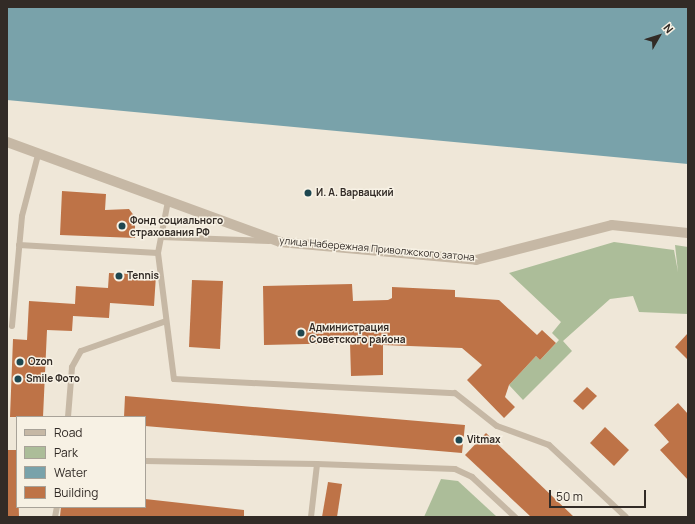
<!DOCTYPE html>
<html>
<head>
<meta charset="utf-8">
<style>
  body { margin:0 }
  #map { position:relative; width:695px; height:524px; overflow:hidden; background:#efe7d8; font-family:Manrope,sans-serif }
  div>[style] { position:absolute }
  .green>* { inset:0; background:#acbd99 }
  .water>* { inset:0; background:#79a2aa }
  .building>* { inset:0; background:#be7347 }
  .service>* { height:6px; margin:-3px; padding:0 3px; transform-origin:3px; border-radius:3px; background:#c6b8a5 }
  .minor>* { height:10px; margin:-5px; padding:0 5px; transform-origin:5px; border-radius:5px; background:#c6b8a5 }
  .dots>* { width:11px; height:11px; translate:-50% -50%; box-sizing:border-box; border:2px solid #f7f1e4; border-radius:50% }
  span { translate:-50% -50%; white-space:nowrap; text-align:center; line-height:1.15; -webkit-text-stroke:3px #f7f1e4; paint-order:stroke }
  .poi-label { font-size:10px; color:#322b26; font-weight:700 }
  .left { translate:0 -50%; text-align:left }
  .street-label { font-size:10px; color:#322b26 }
  .frame { position:absolute; inset:0; border:8px solid #322b26; pointer-events:none }
  .legend { position:absolute; left:16px; top:416px; width:130px; height:92px; box-sizing:border-box; background:#f7f1e4; border:1px solid #a8a298; margin:0; padding:5px 7px; list-style:none; font-size:12px; color:#322b26 }
  .legend li { display:flex; align-items:center; gap:8px; height:20px }
  .legend b { width:20px; border:1px solid #a8a298 }
  .north { position:absolute; left:639px; top:16px; width:40px; height:40px; -webkit-text-stroke:3px #f7f1e4; paint-order:stroke; rotate:51deg; font-size:11px; font-weight:700; line-height:16px; text-align:center; color:#322b26 }
  .north::after { content:''; display:block; margin:auto; width:14px; height:18px; background:#322b26; clip-path:polygon(50% 0,100% 100%,50% 72%,0 100%) }
  .scale { position:absolute; left:549px; top:490px; width:97px; height:18px; box-sizing:border-box; border:2px solid #322b26; border-top:0; padding-left:5px; font-size:12px; line-height:14px; white-space:nowrap; color:#322b26; -webkit-text-stroke:3px #f7f1e4; paint-order:stroke }
</style>
</head>
<body>
<div id="map">
  <div class="green">
    <i style="clip-path:polygon(614px 242px,674px 250px,678px 272px,675px 245px,688px 247px,688px 314px,639px 312px,633px 296px,610px 299px,563px 341px,572px 351px,523px 400px,509px 385px,536px 356px,540px 360px,559px 340px,552px 333px,561px 322px,509px 273px)"></i>
    <i style="clip-path:polygon(441px 479px,458px 481px,497px 517px,424px 517px)"></i>
  </div>
  <div class="water">
    <i style="clip-path:polygon(7px 7px,688px 7px,688px 164px,7px 100px)"></i>
  </div>
  <div class="building">
    <i style="clip-path:polygon(62px 191px,106px 194px,105px 210px,129px 209px,135px 217px,135px 238px,60px 235px)"></i>
    <i style="clip-path:polygon(109px 273px,156px 275px,154px 306px,110px 303px,109px 318px,73px 316px,72px 331px,47px 330px,43px 417px,10px 417px,13px 339px,27px 340px,29px 301px,75px 304px,76px 286px,108px 288px)"></i>
    <i style="clip-path:polygon(192px 280px,223px 281px,220px 349px,189px 347px)"></i>
    <i style="clip-path:polygon(352px 284px,353px 301px,388px 300px,392px 298px,392px 287px,455px 290px,455px 297px,499px 300px,537px 335px,542px 330px,556px 343px,540px 360px,536px 356px,509px 385px,505px 397px,515px 407px,504px 418px,467px 380px,482px 365px,462px 348px,383px 345px,383px 375px,351px 376px,350px 343px,264px 345px,263px 286px)"></i>
    <i style="clip-path:polygon(688px 333px,688px 360px,675px 347px)"></i>
    <i style="clip-path:polygon(587px 387px,597px 396px,583px 410px,573px 401px)"></i>
    <i style="clip-path:polygon(125px 396px,465px 425px,462px 453px,145px 426px,145px 417px,124px 417px)"></i>
    <i style="clip-path:polygon(678px 403px,688px 414px,688px 480px,660px 450px,669px 442px,654px 425px)"></i>
    <i style="clip-path:polygon(605px 427px,629px 450px,614px 466px,590px 443px)"></i>
    <i style="clip-path:polygon(486px 433px,574px 517px,531px 517px,465px 455px)"></i>
    <i style="clip-path:polygon(8px 450px,17px 450px,19px 517px,7px 517px)"></i>
    <i style="clip-path:polygon(328px 482px,342px 484px,337px 517px,322px 517px)"></i>
    <i style="clip-path:polygon(145px 499px,244px 510px,244px 517px,60px 516px,61px 507px,145px 507px)"></i>
  </div>
  <div class="service">
    <i style="left:161px;top:237px;width:108px;rotate:2.1deg"></i>
    <i style="left:19px;top:245px;width:139px;rotate:3.3deg"></i>
    <i style="left:158px;top:253px;width:53px;rotate:-79.1deg"></i>
    <i style="left:158px;top:253px;width:127px;rotate:82.8deg"></i>
    <i style="left:174px;top:379px;width:281px;rotate:2.9deg"></i>
    <i style="left:455px;top:393px;width:53px;rotate:38.2deg"></i>
    <i style="left:497px;top:426px;width:55px;rotate:20.1deg"></i>
    <i style="left:549px;top:445px;width:105px;rotate:43.1deg"></i>
    <i style="left:12px;top:326px;width:110px;rotate:-84.8deg"></i>
    <i style="left:22px;top:216px;width:63px;rotate:-75.3deg"></i>
    <i style="left:68px;top:417px;width:50px;rotate:-85.4deg"></i>
    <i style="left:72px;top:367px;width:18px;rotate:-61deg"></i>
    <i style="left:81px;top:351px;width:90px;rotate:-19.4deg"></i>
    <i style="left:145px;top:461px;width:172px;rotate:1deg"></i>
    <i style="left:55px;top:517px;width:10px;rotate:-79deg"></i>
    <i style="left:311px;top:517px;width:53px;rotate:-83.5deg"></i>
    <i style="left:317px;top:464px;width:138px;rotate:2.1deg"></i>
    <i style="left:455px;top:469px;width:19px;rotate:25deg"></i>
    <i style="left:472px;top:477px;width:59px;rotate:42.9deg"></i>
  </div>
  <div class="minor">
    <i style="left:7px;top:142px;width:291px;rotate:20.1deg"></i>
    <i style="left:280px;top:242px;width:197px;rotate:5.2deg"></i>
    <i style="left:476px;top:260px;width:140px;rotate:-14.4deg"></i>
    <i style="left:612px;top:225px;width:76px;rotate:6deg"></i>
  </div>
  <div class="dots">
    <i style="left:308px;top:193px;background:#1e4750"></i>
    <i style="left:122px;top:226px;background:#1e4750"></i>
    <i style="left:119px;top:276px;background:#1e4750"></i>
    <i style="left:301px;top:333px;background:#1e4750"></i>
    <i style="left:20px;top:362px;background:#1e4750"></i>
    <i style="left:18px;top:379px;background:#1e4750"></i>
    <i style="left:459px;top:440px;background:#1e4750"></i>
  </div>
  <div class="poi-label">
    <span class="left" style="left:316px;top:193px">И. А. Варвацкий</span>
    <span class="left" style="left:130px;top:226px">Фонд социального<br>страхования РФ</span>
    <span class="left" style="left:127px;top:276px">Tennis</span>
    <span class="left" style="left:309px;top:333px">Администрация<br>Советского района</span>
    <span class="left" style="left:28px;top:362px">Ozon</span>
    <span class="left" style="left:26px;top:379px">Smile Фото</span>
    <span class="left" style="left:467px;top:440px">Vitmax</span>
  </div>
  <div class="street-label">
    <span style="left:377px;top:249px;rotate:5deg">улица Набережная Приволжского затона</span>
  </div>
  <div class="frame"></div>
  <ul class="legend">
  <li><b style="height:5px;background:#c6b8a5"></b>Road</li>
  <li><b style="height:11px;background:#acbd99"></b>Park</li>
  <li><b style="height:11px;background:#79a2aa"></b>Water</li>
  <li><b style="height:11px;background:#be7347"></b>Building</li>
  </ul>
  <div class="north">N</div>
  <div class="scale">50 m</div>
</div>
</body>
</html>
